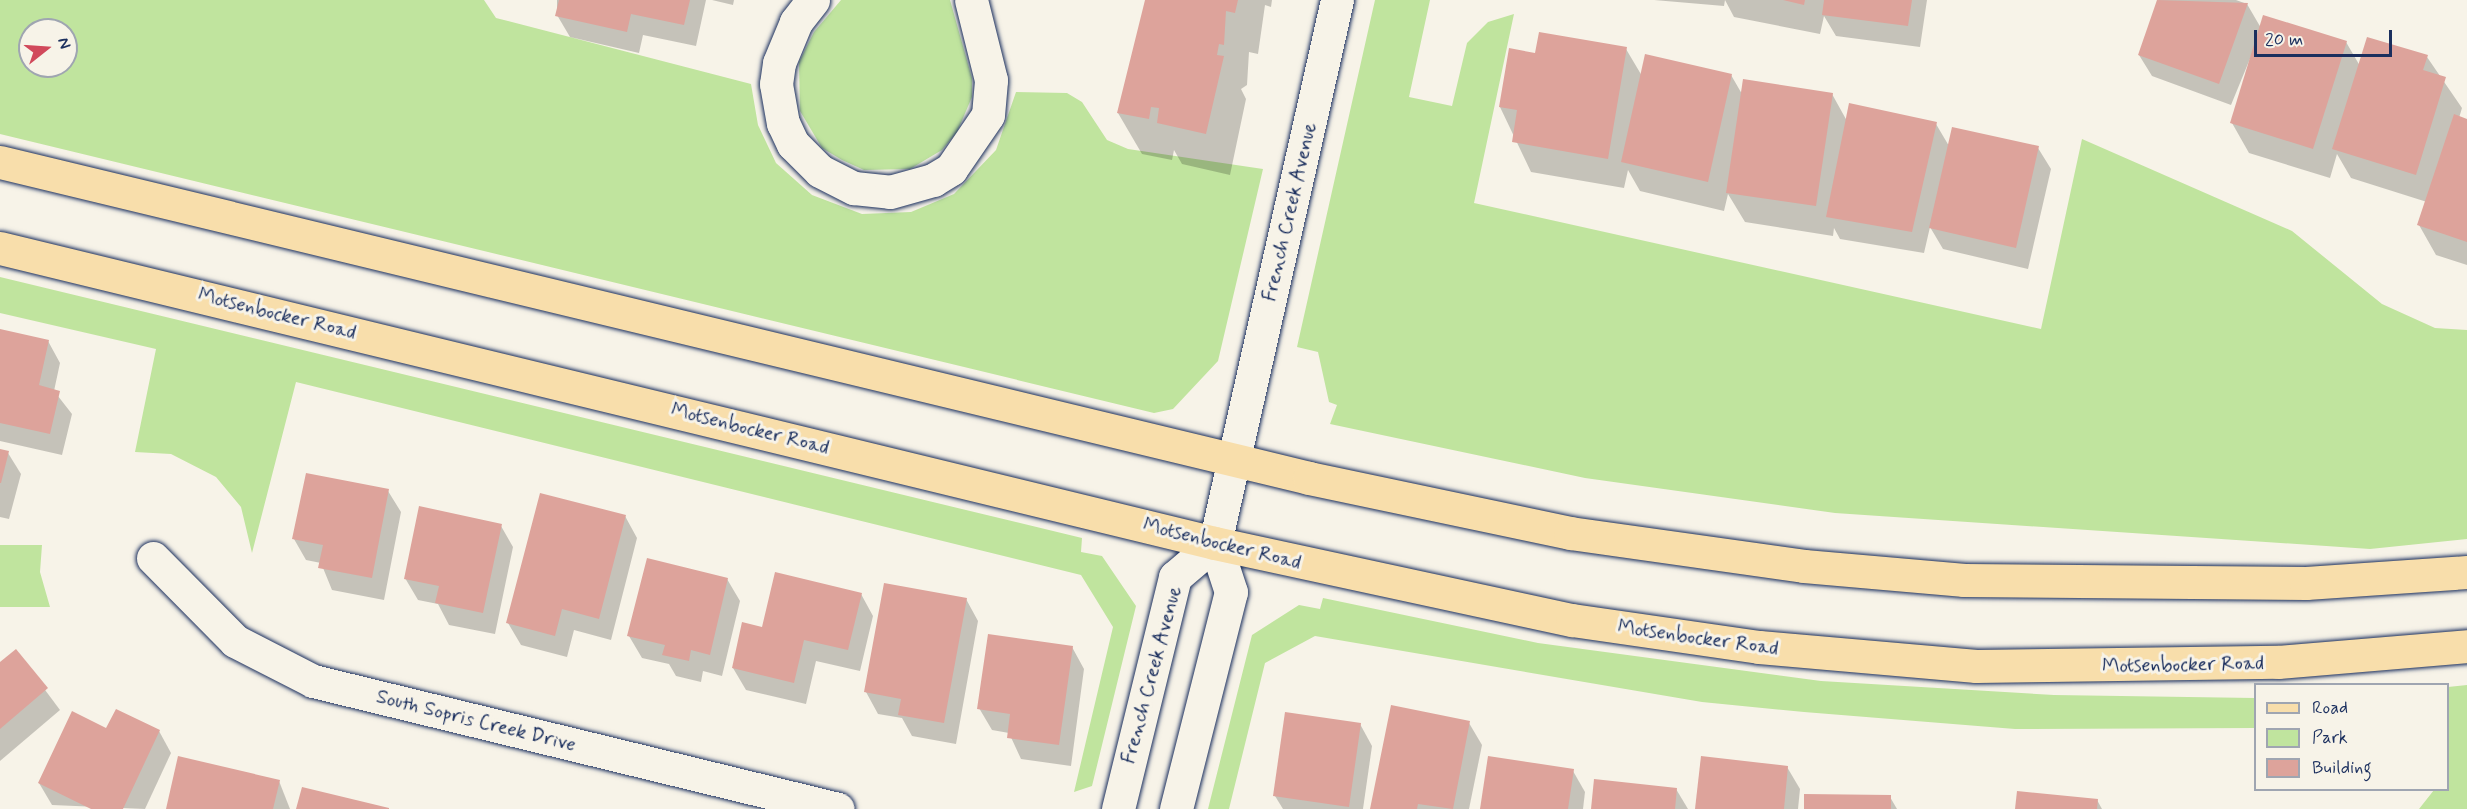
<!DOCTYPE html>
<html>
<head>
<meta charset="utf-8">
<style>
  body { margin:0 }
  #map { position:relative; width:2467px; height:809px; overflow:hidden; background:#f7f3e8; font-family:Mynerve,sans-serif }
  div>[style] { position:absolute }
  .green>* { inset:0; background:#c0e49e }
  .shadow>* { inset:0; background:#0003 }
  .building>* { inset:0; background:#dda39b }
  .roads { filter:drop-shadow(0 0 2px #1b2f5e) drop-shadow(0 0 2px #1b2f5e) }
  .minor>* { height:33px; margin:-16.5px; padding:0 16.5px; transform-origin:16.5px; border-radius:16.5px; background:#f7f3e8 }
  .major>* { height:33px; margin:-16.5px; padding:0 16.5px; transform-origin:16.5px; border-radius:16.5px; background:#f8deab }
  span { translate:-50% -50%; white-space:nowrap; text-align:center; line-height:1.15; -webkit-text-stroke:6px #f7f3e8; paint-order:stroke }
  .street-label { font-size:20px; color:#1b2f5e }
  .legend { position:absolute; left:2254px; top:683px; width:195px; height:108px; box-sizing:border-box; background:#f7f3e8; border:2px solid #9fa5b1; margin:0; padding:8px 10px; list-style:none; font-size:18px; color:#1b2f5e }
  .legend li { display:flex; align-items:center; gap:12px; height:30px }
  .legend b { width:30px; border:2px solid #9fa5b1 }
  .north { position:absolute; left:18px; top:18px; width:60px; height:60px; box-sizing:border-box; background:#f7f3e8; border:2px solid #9fa5b1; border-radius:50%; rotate:73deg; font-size:16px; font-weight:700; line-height:24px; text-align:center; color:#1b2f5e }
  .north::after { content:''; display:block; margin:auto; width:21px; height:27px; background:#d1495b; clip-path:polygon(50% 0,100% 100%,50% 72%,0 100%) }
  .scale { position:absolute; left:2254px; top:30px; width:138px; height:27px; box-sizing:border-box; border:3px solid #1b2f5e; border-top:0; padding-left:8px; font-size:18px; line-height:21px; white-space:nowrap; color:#1b2f5e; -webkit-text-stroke:4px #f7f3e8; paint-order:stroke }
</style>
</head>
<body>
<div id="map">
  <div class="green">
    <i style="clip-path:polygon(evenodd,0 0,484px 0,496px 18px,751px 84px,758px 125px,776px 163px,812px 195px,862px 214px,911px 212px,954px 194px,996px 150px,1016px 92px,1067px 93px,1082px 102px,1107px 140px,1128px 149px,1263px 169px,1218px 361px,1173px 409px,1154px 413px,0 134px,0 0,30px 30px,66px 30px,66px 66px,30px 66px,30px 30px)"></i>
    <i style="clip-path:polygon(841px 0,950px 0,972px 78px,972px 97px,957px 132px,942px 150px,910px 169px,864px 170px,842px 160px,822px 148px,800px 111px,799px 62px,814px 32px)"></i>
    <i style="clip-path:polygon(1375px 0,1430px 0,1409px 97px,1452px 106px,1467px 43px,1488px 22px,1514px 14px,1474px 203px,2041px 329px,2082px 139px,2292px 231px,2382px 304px,2435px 328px,2467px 330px,2467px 539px,2370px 549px,1835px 513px,1585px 478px,1330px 424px,1337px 405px,1329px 402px,1318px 352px,1297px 347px)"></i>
    <i style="clip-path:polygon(0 277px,1082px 538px,1081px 552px,1102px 556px,1136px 606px,1092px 786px,1074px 792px,1113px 627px,1081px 575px,296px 382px,252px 553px,241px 507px,216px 477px,171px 454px,135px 452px,156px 349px,0 313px)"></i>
    <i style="clip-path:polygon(0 545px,42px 545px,40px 572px,50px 607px,0 607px)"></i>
    <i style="clip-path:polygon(1323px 598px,1538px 643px,1821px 681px,2054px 695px,2255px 698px,2255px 728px,2015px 729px,1804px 712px,1702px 702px,1315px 636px,1265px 663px,1229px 809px,1208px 809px,1252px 635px,1299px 605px,1320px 609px)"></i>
    <i style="clip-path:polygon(2467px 685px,2467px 809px,2419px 809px,2434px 790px,2448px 790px,2448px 687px)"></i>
  </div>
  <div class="shadow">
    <i style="clip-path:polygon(557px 0,706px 0,696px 46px,643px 35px,639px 53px,570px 37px,557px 15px)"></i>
    <i style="clip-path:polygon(712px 0,734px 0,733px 5px)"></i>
    <i style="clip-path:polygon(1146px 0,1272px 0,1271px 7px,1265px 5px,1258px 54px,1249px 52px,1247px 85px,1241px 89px,1246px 99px,1230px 175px,1182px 164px,1174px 150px,1172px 160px,1142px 154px,1118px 113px)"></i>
    <i style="clip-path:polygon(1654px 0,1927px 0,1920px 47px,1836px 36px,1824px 16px,1820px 34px,1734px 17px,1725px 0,1724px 6px)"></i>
    <i style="clip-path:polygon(2159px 0,2236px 0,2247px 4px,2261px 28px,2346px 42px,2360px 66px,2427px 57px,2462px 108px,2459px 118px,2467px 120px,2467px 265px,2436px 255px,2419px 225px,2427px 202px,2351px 178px,2337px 154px,2330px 178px,2249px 153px,2232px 123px,2256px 44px,2231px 105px,2152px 76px,2139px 55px)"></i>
    <i style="clip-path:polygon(1626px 49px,1642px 76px,1731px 75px,1742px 94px,1832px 94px,1847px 121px,1936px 124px,1949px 146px,2038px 148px,2051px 169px,2028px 269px,1943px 249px,1930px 227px,1924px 253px,1840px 239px,1834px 228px,1833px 236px,1745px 222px,1728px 194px,1724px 211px,1640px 191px,1628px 170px,1624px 188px,1531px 172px,1500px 107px,1536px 55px)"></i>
    <i style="clip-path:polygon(0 330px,48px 341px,60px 363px,54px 391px,72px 414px,62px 455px,0 441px)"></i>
    <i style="clip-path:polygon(0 451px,8px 453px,21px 474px,9px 519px,0 517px)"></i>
    <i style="clip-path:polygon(388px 491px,401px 512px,384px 600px,332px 590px,321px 563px,306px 560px,294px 539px)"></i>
    <i style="clip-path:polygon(625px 516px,637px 538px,611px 640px,574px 630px,567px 657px,521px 645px,508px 623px)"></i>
    <i style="clip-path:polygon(501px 526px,513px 547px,495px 634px,449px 625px,438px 604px,418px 600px,405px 578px)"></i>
    <i style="clip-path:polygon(727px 579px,740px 601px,722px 676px,703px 671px,701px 682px,676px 676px,669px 664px,642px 658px,629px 636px)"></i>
    <i style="clip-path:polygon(861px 594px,873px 616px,860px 671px,816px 661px,806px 704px,746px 690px,733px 668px,763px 629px)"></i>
    <i style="clip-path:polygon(966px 599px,978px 621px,956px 744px,912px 736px,902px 718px,878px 714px,866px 692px)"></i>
    <i style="clip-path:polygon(1072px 647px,1084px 669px,1071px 766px,1021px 759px,1009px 733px,992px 730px,979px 708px)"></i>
    <i style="clip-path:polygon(16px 651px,60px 710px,0 761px,0 664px)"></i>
    <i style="clip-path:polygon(1469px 723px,1482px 745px,1469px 809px,1372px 809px)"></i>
    <i style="clip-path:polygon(1360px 724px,1372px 746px,1363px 809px,1283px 809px,1275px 796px)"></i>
    <i style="clip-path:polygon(107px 730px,159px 731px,171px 753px,145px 809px,52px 805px,39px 783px)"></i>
    <i style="clip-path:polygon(1787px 767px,1800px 789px,1798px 809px,1697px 809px)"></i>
    <i style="clip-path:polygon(1573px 771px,1585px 792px,1583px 809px,1482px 809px)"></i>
    <i style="clip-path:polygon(279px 781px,290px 809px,168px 809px)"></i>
    <i style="clip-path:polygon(1676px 789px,1688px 809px,1592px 809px)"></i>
    <i style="clip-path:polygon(1890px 797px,1897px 809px,1806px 809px)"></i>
    <i style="clip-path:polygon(2097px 800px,2102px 809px,2016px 809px)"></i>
  </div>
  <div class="building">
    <i style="clip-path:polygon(559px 0,690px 0,684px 25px,631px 14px,627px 32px,555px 16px)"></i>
    <i style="clip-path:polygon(1145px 0,1238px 0,1235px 13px,1226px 11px,1224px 45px,1219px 44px,1217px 55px,1224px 56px,1206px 134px,1157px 123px,1159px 108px,1151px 107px,1149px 119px,1117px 113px)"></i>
    <i style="clip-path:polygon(1783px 0,1805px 0,1804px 5px)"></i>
    <i style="clip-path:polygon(1824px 0,1912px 0,1908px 26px,1822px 15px)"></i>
    <i style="clip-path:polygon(2157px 0,2248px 3px,2219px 84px,2138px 55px)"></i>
    <i style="clip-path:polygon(2263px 15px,2347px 41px,2313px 149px,2230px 123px)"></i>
    <i style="clip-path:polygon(1539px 32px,1627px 47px,1608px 159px,1512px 142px,1517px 110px,1499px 107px,1509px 48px,1535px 53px)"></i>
    <i style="clip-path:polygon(2367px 37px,2428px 55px,2423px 70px,2446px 77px,2416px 175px,2332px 149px)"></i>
    <i style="clip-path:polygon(1645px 54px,1732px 74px,1708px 182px,1621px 162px)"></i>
    <i style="clip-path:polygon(1743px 79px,1833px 93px,1816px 206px,1726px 193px)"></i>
    <i style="clip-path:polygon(1849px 103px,1937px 122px,1912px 232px,1826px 217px)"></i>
    <i style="clip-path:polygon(2454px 114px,2467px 119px,2467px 242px,2417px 225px)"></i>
    <i style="clip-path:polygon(1952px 127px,2039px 146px,2016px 248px,1929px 228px)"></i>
    <i style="clip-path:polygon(0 329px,49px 340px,39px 385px,60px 391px,50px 434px,0 423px)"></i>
    <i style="clip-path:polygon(0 449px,9px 451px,1px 483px,0 483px)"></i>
    <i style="clip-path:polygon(306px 473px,389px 489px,372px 578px,318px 568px,323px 545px,292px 539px)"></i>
    <i style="clip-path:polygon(540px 493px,626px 515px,599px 619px,562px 609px,555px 636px,506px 623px)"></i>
    <i style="clip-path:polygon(419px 506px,502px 524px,483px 613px,435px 603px,439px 586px,404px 579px)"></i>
    <i style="clip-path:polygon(647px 558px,728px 578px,710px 655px,691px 650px,689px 661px,662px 655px,665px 645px,627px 636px)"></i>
    <i style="clip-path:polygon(775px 572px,862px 593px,848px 650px,804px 640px,794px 683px,732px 668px,742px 622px,762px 627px)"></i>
    <i style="clip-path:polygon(884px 583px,967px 598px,944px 723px,898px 715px,901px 699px,864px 692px)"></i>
    <i style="clip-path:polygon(988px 634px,1073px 646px,1059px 745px,1007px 738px,1010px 714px,977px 709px)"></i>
    <i style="clip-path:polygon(16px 649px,48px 688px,0 729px,0 662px)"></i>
    <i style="clip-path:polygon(1391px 705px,1470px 721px,1453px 809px,1418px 804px,1417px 809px,1370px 809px)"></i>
    <i style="clip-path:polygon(116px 709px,160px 730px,123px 809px,91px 809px,38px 783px,72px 711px,106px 728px)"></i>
    <i style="clip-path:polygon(1285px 712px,1361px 723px,1349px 807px,1273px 796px)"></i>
    <i style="clip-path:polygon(178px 756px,280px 780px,273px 809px,166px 809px)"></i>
    <i style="clip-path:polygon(1488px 756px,1574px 769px,1568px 809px,1480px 809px)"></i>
    <i style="clip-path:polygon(1701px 756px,1788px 766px,1784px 809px,1695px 809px)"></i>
    <i style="clip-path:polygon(1594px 779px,1677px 788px,1675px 809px,1591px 809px)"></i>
    <i style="clip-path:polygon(302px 787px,389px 808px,389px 809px,296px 809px)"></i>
    <i style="clip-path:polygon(2017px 791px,2098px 799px,2097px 809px,2015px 809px)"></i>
    <i style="clip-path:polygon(1804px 794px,1891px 795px,1891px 809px,1804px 809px)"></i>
  </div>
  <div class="roads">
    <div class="minor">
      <i style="left:813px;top:0;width:28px;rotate:128deg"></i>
      <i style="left:796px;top:22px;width:44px;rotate:112.5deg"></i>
      <i style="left:779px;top:63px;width:21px;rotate:98deg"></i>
      <i style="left:776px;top:84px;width:40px;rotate:80deg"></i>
      <i style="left:783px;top:123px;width:23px;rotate:65deg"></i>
      <i style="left:793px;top:144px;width:38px;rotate:45deg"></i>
      <i style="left:820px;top:171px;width:38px;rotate:27deg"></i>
      <i style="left:854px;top:188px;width:36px;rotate:6deg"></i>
      <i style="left:890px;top:192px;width:45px;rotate:-15.6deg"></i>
      <i style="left:933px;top:180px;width:21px;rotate:-31deg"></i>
      <i style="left:951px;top:169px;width:65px;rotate:-55.6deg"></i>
      <i style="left:988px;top:115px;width:35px;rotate:-85deg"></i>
      <i style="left:991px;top:80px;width:82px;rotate:-104deg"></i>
      <i style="left:1215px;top:543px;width:557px;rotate:-77.34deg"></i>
      <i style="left:153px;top:558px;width:117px;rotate:45.3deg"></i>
      <i style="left:235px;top:641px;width:88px;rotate:27.1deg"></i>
      <i style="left:313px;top:681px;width:540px;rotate:13.7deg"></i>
      <i style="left:1118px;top:809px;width:239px;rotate:-76.2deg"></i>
      <i style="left:1175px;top:577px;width:52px;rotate:-40.4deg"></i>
      <i style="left:1176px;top:809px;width:224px;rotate:-75.8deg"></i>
      <i style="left:1231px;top:592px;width:52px;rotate:-108.1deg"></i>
    </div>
    <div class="major">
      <i style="left:0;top:162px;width:1347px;rotate:13.57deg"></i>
      <i style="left:1309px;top:478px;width:267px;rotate:11.9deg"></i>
      <i style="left:1570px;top:533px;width:236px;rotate:8deg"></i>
      <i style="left:1804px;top:566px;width:161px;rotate:5deg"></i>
      <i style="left:1964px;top:580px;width:342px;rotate:0.5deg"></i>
      <i style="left:2306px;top:583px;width:161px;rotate:-3.9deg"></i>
      <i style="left:0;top:248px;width:1250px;rotate:13.65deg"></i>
      <i style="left:1215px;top:543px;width:365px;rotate:12.2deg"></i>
      <i style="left:1572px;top:620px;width:189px;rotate:8.2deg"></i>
      <i style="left:1759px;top:647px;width:218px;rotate:5deg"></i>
      <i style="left:1976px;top:666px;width:302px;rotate:-0.8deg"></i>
      <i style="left:2278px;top:662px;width:190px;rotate:-4.8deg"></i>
    </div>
  </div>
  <div class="street-label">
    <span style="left:1290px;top:212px;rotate:-77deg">French Creek Avenue</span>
    <span style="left:277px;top:314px;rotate:14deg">Motsenbocker Road</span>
    <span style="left:750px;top:429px;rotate:14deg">Motsenbocker Road</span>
    <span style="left:1222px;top:544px;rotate:14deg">Motsenbocker Road</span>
    <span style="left:1698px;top:638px;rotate:8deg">Motsenbocker Road</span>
    <span style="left:2183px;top:665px;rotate:-1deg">Motsenbocker Road</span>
    <span style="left:1152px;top:675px;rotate:-75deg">French Creek Avenue</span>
    <span style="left:476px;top:721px;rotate:14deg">South Sopris Creek Drive</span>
  </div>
  <ul class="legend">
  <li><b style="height:8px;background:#f8deab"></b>Road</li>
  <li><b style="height:16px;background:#c0e49e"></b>Park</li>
  <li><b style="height:16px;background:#dda39b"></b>Building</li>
  </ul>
  <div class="north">N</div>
  <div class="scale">20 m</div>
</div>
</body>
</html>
